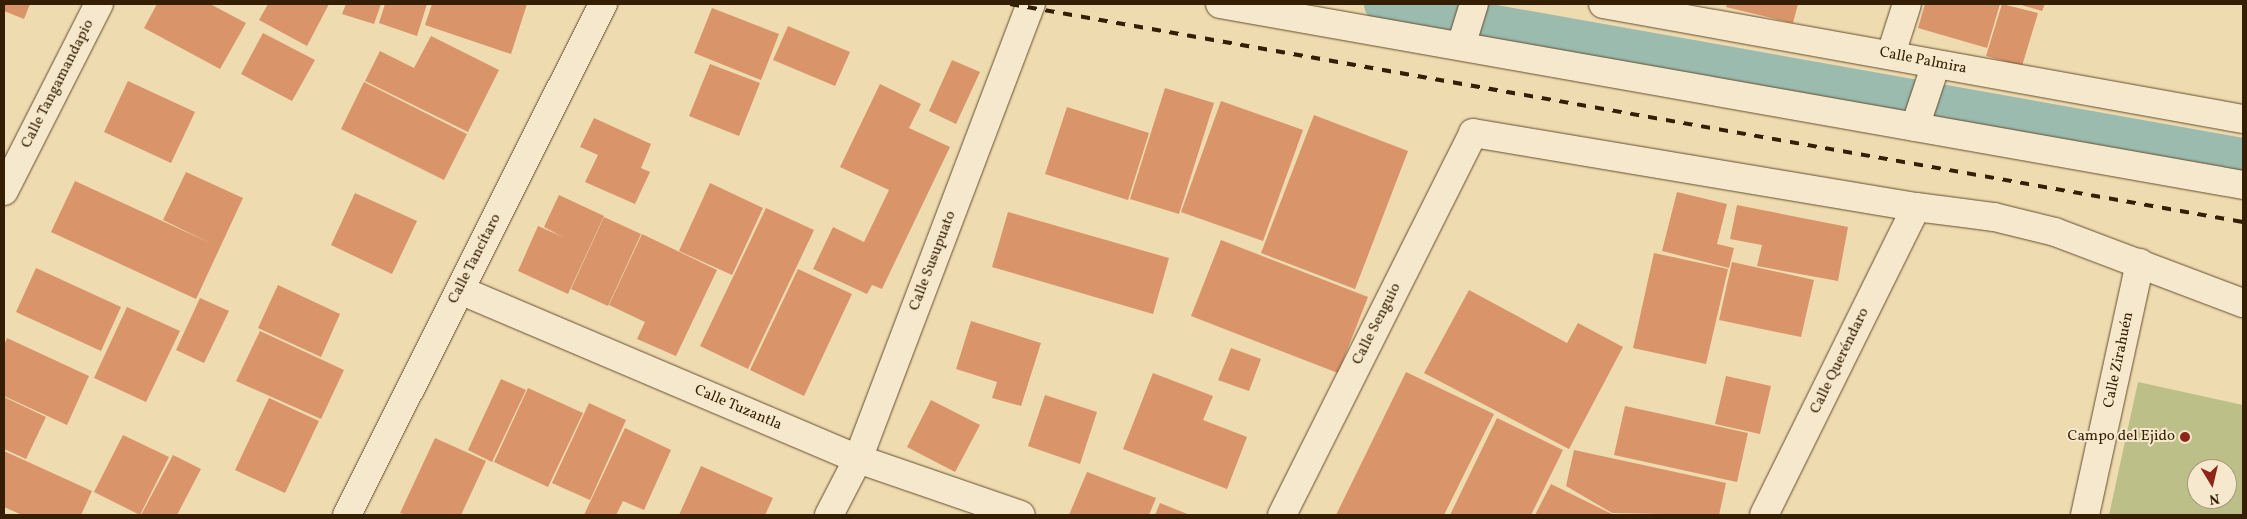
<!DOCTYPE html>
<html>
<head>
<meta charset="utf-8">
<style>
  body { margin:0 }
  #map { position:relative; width:2247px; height:519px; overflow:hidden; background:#efdbb0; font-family:Vollkorn,serif }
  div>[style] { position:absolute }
  .green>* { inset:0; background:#bdbf88 }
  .canal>* { height:38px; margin:-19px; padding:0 19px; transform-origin:19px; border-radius:19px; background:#9abbae }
  .building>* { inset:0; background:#d9946a }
  .roads { filter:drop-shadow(0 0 1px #644e2f) drop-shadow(0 0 1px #644e2f) }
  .street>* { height:28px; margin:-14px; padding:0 14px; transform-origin:14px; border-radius:14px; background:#f5e8cc }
  .rail>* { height:4px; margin-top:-2px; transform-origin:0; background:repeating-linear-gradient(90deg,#351f04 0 9px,transparent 0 18px) }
  .dots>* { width:14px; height:14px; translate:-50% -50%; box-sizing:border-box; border:2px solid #f5e8cc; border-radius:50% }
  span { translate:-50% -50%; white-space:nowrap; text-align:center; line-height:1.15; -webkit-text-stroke:4px #f5e8cc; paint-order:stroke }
  .street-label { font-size:15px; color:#351f04 }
  .poi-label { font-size:15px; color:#351f04 }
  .right { translate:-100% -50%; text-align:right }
  .frame { position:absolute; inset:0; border:5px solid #351f04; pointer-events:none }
  .north { position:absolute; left:2187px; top:459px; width:50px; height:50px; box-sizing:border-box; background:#f5e8cc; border:1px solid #a8987c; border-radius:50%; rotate:171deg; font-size:14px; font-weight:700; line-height:20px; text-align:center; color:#351f04 }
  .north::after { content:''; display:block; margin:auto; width:18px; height:22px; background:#8f2418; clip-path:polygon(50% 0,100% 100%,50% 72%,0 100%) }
</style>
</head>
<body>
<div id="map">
  <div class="green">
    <i style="clip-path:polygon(evenodd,2138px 382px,2243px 405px,2243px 515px,2109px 515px,2138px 382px,2197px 469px,2227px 469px,2227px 499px,2197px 499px,2197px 469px)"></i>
  </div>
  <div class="canal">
    <i style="left:1383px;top:4px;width:874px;rotate:10.09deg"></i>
  </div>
  <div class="building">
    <i style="clip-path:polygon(4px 4px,30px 4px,24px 19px,4px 11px)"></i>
    <i style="clip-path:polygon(157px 4px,210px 4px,246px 23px,220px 69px,144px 28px)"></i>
    <i style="clip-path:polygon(268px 4px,329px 4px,307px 46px,259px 20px)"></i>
    <i style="clip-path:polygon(346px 4px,381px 4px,374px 24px,342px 14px)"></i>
    <i style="clip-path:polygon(385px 4px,427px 4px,417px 36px,379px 23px)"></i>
    <i style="clip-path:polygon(432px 4px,527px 4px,511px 54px,425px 25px)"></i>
    <i style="clip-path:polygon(1727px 4px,1798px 4px,1793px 23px,1726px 7px)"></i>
    <i style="clip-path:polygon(1925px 4px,2000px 4px,1987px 48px,1918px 28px)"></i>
    <i style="clip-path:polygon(2002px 4px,2038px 13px,2022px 66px,1986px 56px)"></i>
    <i style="clip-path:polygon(2018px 4px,2045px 4px,2042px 11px)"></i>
    <i style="clip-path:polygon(712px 8px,779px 34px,761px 80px,694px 53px)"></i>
    <i style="clip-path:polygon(788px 26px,850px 52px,835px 86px,773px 60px)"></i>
    <i style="clip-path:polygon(263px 33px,315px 60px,292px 101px,241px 74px)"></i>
    <i style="clip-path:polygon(431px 36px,499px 70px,468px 132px,365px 81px,380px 51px,414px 68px)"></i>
    <i style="clip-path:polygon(952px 60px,980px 72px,956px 124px,929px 111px)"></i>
    <i style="clip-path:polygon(710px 64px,760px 83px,739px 136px,689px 116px)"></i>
    <i style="clip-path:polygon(128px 81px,195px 112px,171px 163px,104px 132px)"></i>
    <i style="clip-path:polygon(364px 82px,467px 134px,444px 180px,341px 129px)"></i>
    <i style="clip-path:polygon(880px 84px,921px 104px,909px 128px,950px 147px,882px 289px,872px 285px,867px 294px,813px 269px,833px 227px,864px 242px,889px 190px,840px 167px)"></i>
    <i style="clip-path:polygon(1165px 88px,1214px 103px,1179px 214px,1130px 199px)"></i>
    <i style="clip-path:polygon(1221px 101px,1303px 130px,1263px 241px,1181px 212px)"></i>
    <i style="clip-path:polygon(1067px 107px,1149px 133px,1128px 200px,1045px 174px)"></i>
    <i style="clip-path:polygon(1314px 115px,1408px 151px,1355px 289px,1261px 253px)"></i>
    <i style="clip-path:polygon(594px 118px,651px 144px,641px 168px,650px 172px,635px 204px,585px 182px,598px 155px,580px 147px)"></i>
    <i style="clip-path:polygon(186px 172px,243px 198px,196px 299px,51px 232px,75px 181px,210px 243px,163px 220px)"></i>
    <i style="clip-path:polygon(710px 183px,763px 208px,732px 275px,679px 251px)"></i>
    <i style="clip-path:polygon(1677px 192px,1727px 204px,1717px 244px,1734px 248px,1729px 268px,1662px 251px)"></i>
    <i style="clip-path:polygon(355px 193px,417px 221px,392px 274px,331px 245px)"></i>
    <i style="clip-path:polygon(559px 195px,604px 216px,568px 294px,518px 271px,538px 226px,563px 237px,544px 227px)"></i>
    <i style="clip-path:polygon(1737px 205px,1848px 227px,1838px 281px,1757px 266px,1762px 245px,1730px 239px)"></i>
    <i style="clip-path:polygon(766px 208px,814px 230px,748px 369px,700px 346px)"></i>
    <i style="clip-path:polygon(1008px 212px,1169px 258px,1153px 314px,992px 267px)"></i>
    <i style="clip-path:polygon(604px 217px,641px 234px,608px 306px,571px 289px)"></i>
    <i style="clip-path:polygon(642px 234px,717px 270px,676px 356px,637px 339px,645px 322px,609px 305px)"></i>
    <i style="clip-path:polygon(1221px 240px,1368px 297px,1338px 373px,1191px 316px)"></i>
    <i style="clip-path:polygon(1654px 253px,1728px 269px,1706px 364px,1633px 348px)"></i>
    <i style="clip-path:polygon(1732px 262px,1814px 280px,1801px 337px,1719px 320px)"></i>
    <i style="clip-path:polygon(36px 268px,121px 307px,101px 351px,16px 312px)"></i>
    <i style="clip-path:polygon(798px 269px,852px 294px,804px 396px,750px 370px)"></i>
    <i style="clip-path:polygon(278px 285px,340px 314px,321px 357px,258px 328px)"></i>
    <i style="clip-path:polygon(1469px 290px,1567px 343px,1578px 323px,1623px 347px,1569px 449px,1424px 373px)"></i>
    <i style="clip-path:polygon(200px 298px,229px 311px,204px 363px,176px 350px)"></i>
    <i style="clip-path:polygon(127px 307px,180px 331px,146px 402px,94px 378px)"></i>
    <i style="clip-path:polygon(971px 321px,1041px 343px,1021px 406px,992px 398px,997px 382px,956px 369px)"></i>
    <i style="clip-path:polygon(260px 331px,344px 370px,321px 419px,236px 381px)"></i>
    <i style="clip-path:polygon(7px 338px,89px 376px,67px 425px,4px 396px,4px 345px)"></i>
    <i style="clip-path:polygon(1231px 348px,1261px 359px,1249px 391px,1218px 380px)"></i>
    <i style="clip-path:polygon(1406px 372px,1494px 414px,1444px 515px,1336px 515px)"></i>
    <i style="clip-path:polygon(1153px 373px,1213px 396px,1203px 420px,1247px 437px,1227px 489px,1123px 449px)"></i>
    <i style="clip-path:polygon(1726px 376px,1771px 386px,1760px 434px,1715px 424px)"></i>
    <i style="clip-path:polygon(501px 379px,526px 390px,492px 462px,468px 450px)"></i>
    <i style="clip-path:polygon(528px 388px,583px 413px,548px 487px,494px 462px)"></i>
    <i style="clip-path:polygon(1045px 395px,1097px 412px,1080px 464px,1028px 446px)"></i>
    <i style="clip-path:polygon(4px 397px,46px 417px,26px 459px,4px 449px)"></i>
    <i style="clip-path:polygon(269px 398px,319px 421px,285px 493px,235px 470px)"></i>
    <i style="clip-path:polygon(931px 400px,980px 425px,955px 472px,907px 447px)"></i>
    <i style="clip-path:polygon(589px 403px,626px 420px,590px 500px,552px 483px)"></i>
    <i style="clip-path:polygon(1625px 406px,1748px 433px,1737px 482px,1614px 455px)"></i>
    <i style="clip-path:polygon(1497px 418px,1563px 450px,1531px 515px,1450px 515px)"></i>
    <i style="clip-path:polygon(625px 428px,671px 450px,644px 510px,623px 501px,616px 515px,584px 515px)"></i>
    <i style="clip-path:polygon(123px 435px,169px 457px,140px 515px,94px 492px)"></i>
    <i style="clip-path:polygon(435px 438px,486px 461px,461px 515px,406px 515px,400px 513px)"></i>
    <i style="clip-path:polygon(1574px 450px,1726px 483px,1719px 515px,1612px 513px,1566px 486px)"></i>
    <i style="clip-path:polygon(4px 451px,92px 491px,81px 515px,22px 515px,4px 507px)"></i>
    <i style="clip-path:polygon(173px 455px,201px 469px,177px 515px,141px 515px)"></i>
    <i style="clip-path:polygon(701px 466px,773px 498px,765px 515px,679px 515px)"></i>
    <i style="clip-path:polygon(1087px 472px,1156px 498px,1149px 515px,1069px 515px)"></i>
    <i style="clip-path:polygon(1551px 484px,1614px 515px,1535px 515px)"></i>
    <i style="clip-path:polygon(1160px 503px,1190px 515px,1155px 515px)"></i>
  </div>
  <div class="roads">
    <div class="street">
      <i style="left:1220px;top:4px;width:1039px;rotate:10.03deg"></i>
      <i style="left:1603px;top:4px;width:650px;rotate:10.19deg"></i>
      <i style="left:1461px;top:46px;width:44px;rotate:-72.8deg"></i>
      <i style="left:1891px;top:54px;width:52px;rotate:-72.3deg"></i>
      <i style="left:1915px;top:127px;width:66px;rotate:-71.6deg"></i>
      <i style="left:4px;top:191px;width:210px;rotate:-63.1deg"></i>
      <i style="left:460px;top:290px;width:432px;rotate:23deg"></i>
      <i style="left:858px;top:459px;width:172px;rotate:19deg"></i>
      <i style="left:347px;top:515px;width:572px;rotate:-63.39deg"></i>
      <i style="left:829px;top:515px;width:63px;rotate:-62.6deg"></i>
      <i style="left:858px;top:459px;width:487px;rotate:-69.2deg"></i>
      <i style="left:1282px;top:515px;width:427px;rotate:-63.4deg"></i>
      <i style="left:1473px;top:133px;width:449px;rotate:9.5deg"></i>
      <i style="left:1916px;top:207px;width:79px;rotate:7.3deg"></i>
      <i style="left:1994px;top:217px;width:63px;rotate:13.8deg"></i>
      <i style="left:2055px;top:232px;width:201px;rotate:20.7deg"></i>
      <i style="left:1764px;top:515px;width:343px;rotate:-63.7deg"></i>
      <i style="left:2085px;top:515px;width:258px;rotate:-77.7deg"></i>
    </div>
  </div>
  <div class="rail">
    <i style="left:1010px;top:4px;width:1252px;rotate:10.03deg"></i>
  </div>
  <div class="dots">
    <i style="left:2185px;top:437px;background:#8f2418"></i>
  </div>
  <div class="street-label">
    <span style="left:1923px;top:61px;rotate:11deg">Calle Palmira</span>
    <span style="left:58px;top:84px;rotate:-63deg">Calle Tangamandapio</span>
    <span style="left:475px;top:259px;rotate:-63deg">Calle Tancítaro</span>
    <span style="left:933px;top:261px;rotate:-69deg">Calle Susupuato</span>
    <span style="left:1377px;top:324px;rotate:-63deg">Calle Senguio</span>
    <span style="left:2119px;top:360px;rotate:-78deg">Calle Zirahuén</span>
    <span style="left:1840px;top:361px;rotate:-64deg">Calle Queréndaro</span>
    <span style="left:738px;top:408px;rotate:23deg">Calle Tuzantla</span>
  </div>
  <div class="poi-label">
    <span class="right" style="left:2175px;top:437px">Campo del Ejido</span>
  </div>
  <div class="frame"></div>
  <div class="north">N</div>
</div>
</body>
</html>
